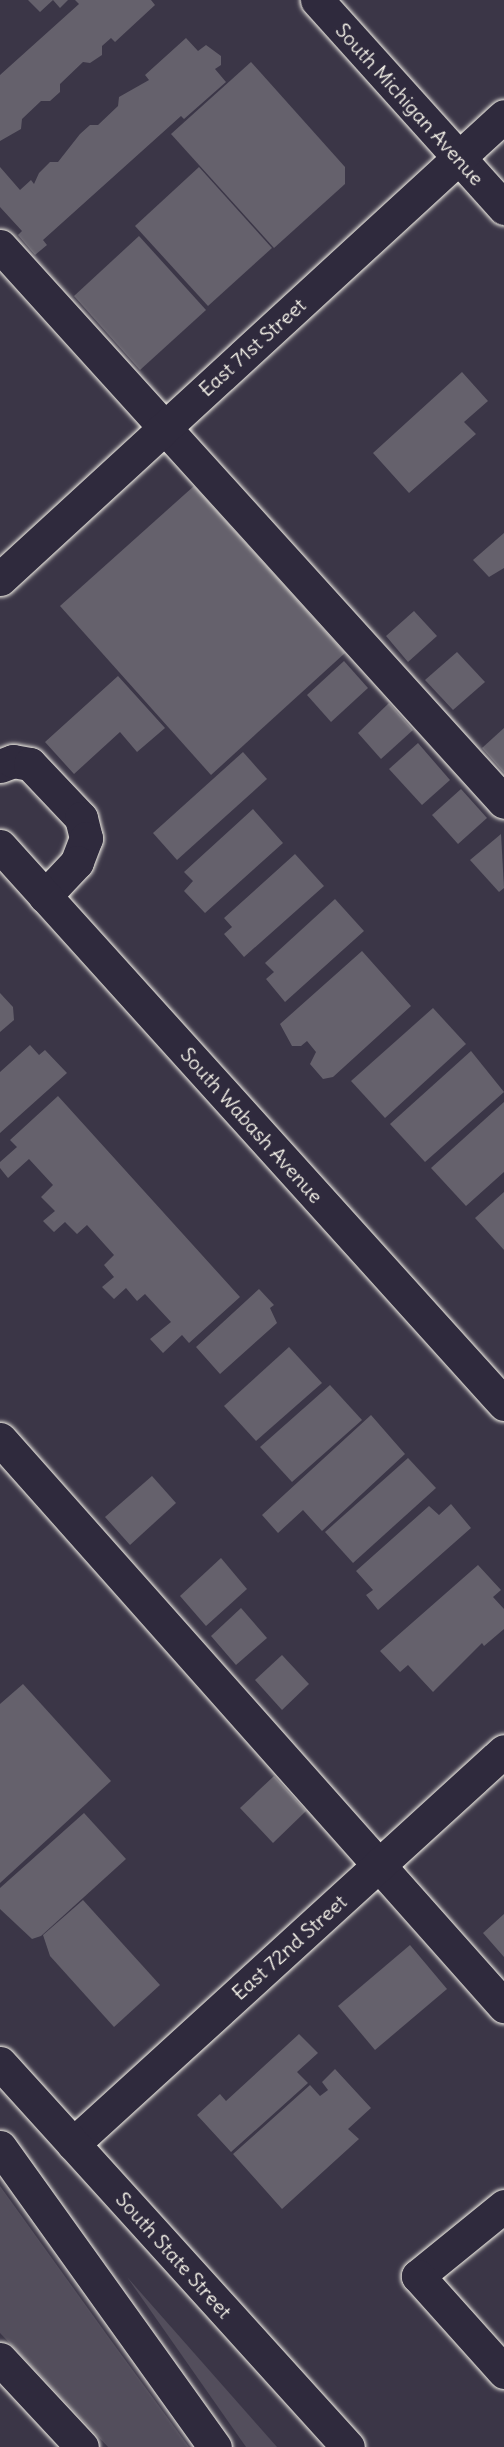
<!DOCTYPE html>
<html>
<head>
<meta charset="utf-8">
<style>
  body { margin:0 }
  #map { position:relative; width:504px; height:2447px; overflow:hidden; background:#3b3647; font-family:Delius,sans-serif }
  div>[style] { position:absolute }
  .green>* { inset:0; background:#534e5c }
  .building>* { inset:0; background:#65616c }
  .roads { filter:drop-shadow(0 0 2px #f4f1e8) drop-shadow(0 0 2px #f4f1e8) }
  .minor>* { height:33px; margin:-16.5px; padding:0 16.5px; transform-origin:16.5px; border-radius:16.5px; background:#2f2a3d }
  .major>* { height:33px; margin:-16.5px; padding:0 16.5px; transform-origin:16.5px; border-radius:16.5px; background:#2f2a3d }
  .highway>* { height:33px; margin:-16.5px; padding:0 16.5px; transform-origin:16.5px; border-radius:16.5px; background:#2f2a3d }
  span { translate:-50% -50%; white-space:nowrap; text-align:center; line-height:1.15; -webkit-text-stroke:6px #2f2a3d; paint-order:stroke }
  .street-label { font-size:20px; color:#f4f1e8 }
</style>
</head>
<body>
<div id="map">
  <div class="green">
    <i style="clip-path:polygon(0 2186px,110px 2339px,189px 2447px,108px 2447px,0 2333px)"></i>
    <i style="clip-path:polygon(127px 2277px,277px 2447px,246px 2447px)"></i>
  </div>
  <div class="building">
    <i style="clip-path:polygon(28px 0,68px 0,60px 8px,53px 0,40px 12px)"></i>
    <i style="clip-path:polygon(75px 0,151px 0,155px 5px,115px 42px,111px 38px,102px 46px,102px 55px,90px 63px,83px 62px,60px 84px,60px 92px,50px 101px,41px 101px,22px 119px,21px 129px,0 141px,0 75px,79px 4px)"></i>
    <i style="clip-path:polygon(186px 38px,198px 51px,206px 45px,221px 56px,221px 65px,215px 69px,226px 82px,184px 119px,181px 116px,43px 240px,47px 245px,35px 255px,18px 235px,22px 231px,0 207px,0 167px,20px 190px,31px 180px,34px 184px,39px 173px,50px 162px,58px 162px,80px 134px,90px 125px,98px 125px,118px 106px,119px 97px,149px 80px,145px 75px)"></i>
    <i style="clip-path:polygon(251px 62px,345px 167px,345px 184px,274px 248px,171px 134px)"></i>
    <i style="clip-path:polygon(199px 167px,272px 248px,208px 306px,135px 226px)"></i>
    <i style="clip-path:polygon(139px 236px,206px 310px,140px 370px,74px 296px)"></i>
    <i style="clip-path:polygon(462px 372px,488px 401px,464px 422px,476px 434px,409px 493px,373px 453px)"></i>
    <i style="clip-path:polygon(194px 486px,345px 653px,211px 775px,60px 606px)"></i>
    <i style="clip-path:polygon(504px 533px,504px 568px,489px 577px,473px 560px)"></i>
    <i style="clip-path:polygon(414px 611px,437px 636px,408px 662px,386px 636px)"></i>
    <i style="clip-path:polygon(457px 652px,485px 682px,453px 710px,425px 680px)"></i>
    <i style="clip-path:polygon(344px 661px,368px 688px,331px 722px,307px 695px)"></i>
    <i style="clip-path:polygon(118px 676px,165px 728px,137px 752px,120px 732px,74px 774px,45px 742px)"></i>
    <i style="clip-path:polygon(389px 703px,413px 730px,381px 759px,358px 733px)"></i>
    <i style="clip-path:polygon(504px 728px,504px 773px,482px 748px)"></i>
    <i style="clip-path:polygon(418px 743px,450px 780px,422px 805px,389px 769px)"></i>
    <i style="clip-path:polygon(243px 752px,267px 779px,177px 860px,153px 833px)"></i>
    <i style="clip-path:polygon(461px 789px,487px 818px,458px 844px,432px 815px)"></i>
    <i style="clip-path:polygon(253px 809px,283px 843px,205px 913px,184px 891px,193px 881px,184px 872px)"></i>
    <i style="clip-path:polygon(501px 834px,504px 888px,499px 892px,470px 860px)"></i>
    <i style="clip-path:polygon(295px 854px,324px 886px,244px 957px,224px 934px,232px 927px,224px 918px)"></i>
    <i style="clip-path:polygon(335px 899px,364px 931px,285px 1002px,266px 979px,274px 972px,265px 963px)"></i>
    <i style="clip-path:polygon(362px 951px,411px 1006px,333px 1077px,323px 1079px,310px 1064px,316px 1052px,307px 1041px,301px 1046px,292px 1046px,280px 1024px)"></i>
    <i style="clip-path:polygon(0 993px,13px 1007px,14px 1020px,0 1032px)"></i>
    <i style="clip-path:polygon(433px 1008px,466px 1044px,385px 1118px,351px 1081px)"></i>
    <i style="clip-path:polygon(30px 1045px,39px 1055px,45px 1050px,67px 1073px,0 1133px,0 1072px)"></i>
    <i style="clip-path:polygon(471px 1051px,504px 1092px,425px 1162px,390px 1124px)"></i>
    <i style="clip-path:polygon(58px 1096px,240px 1297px,189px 1343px,182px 1335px,163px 1353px,150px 1339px,171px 1322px,145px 1294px,137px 1301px,126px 1288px,114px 1299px,102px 1287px,114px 1277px,104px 1265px,114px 1255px,87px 1225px,77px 1234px,65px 1222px,54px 1232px,43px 1221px,55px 1211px,41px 1197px,53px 1185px,29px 1159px,8px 1178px,0 1168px,0 1162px,17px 1147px,10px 1140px)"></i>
    <i style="clip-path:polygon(504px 1102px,504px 1172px,466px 1206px,431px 1168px)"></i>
    <i style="clip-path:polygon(504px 1192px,504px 1250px,475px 1218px)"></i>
    <i style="clip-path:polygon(259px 1289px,274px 1305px,270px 1308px,277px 1323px,220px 1374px,196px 1347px)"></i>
    <i style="clip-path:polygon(289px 1347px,322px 1383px,256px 1441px,224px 1406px)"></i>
    <i style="clip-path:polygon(330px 1385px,362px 1420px,292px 1482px,260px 1447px)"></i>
    <i style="clip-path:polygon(371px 1415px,405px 1454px,322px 1531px,303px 1510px,278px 1533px,262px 1515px)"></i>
    <i style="clip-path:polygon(408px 1458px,436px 1488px,353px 1563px,325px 1532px)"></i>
    <i style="clip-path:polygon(152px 1476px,176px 1503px,130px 1545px,105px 1517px)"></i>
    <i style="clip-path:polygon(451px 1504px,471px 1528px,378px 1610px,366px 1595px,373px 1590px,356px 1571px,429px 1506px,439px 1515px)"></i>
    <i style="clip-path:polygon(221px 1558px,247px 1589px,206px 1626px,180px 1596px)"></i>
    <i style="clip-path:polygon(478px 1565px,501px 1590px,493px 1597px,504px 1609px,504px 1629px,484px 1646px,482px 1643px,433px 1692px,408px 1665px,400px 1672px,380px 1651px)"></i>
    <i style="clip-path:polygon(241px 1608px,267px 1638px,236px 1665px,211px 1636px)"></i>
    <i style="clip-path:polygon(282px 1655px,309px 1684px,282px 1710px,255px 1680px)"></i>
    <i style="clip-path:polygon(23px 1684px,111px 1781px,0 1883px,0 1704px)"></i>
    <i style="clip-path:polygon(274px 1776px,306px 1811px,273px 1843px,240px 1808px)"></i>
    <i style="clip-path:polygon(84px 1813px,126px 1859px,41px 1936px,32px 1939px,0 1909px,0 1888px)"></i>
    <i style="clip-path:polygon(83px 1900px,160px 1985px,114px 2027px,50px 1956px,43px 1935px)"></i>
    <i style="clip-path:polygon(504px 1914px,504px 1957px,483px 1933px)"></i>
    <i style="clip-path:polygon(410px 1945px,447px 1989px,375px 2050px,338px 2006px)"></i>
    <i style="clip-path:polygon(299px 2034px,318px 2053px,297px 2072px,308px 2083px,231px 2152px,197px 2115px,220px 2094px,226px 2101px)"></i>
    <i style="clip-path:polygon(335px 2069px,371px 2108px,348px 2129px,359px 2139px,282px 2209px,233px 2154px,310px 2085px,320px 2096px,328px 2090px,322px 2082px)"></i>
  </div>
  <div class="roads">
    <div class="minor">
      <i style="left:317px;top:0;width:280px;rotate:48deg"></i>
      <i style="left:0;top:246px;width:750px;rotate:47.81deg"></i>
      <i style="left:0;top:766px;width:14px;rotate:-21deg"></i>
      <i style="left:13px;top:761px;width:17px;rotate:10deg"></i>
      <i style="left:30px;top:764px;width:74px;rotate:46.6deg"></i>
      <i style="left:81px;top:818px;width:21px;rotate:76deg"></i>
      <i style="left:86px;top:838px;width:26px;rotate:111deg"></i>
      <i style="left:77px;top:862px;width:47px;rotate:133.3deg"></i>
      <i style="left:0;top:846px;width:752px;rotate:47.91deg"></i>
      <i style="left:0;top:1439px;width:759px;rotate:48.37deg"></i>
      <i style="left:73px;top:2144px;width:583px;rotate:-42.36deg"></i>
      <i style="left:504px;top:2206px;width:111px;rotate:140.9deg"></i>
      <i style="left:418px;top:2276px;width:129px;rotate:48.1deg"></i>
    </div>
    <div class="major">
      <i style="left:0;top:579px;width:684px;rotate:-42.57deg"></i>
      <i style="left:0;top:2063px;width:518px;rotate:47.82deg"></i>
    </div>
    <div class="highway">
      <i style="left:0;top:2147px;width:369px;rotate:54.4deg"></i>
      <i style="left:0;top:2359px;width:120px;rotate:47deg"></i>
    </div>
  </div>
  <div class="street-label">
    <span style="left:410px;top:104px;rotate:48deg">South Michigan Avenue</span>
    <span style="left:252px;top:347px;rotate:-42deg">East 71st Street</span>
    <span style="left:252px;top:1125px;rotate:48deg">South Wabash Avenue</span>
    <span style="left:289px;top:1947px;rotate:-42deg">East 72nd Street</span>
    <span style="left:174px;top:2255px;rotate:48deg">South State Street</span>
  </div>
</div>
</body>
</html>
